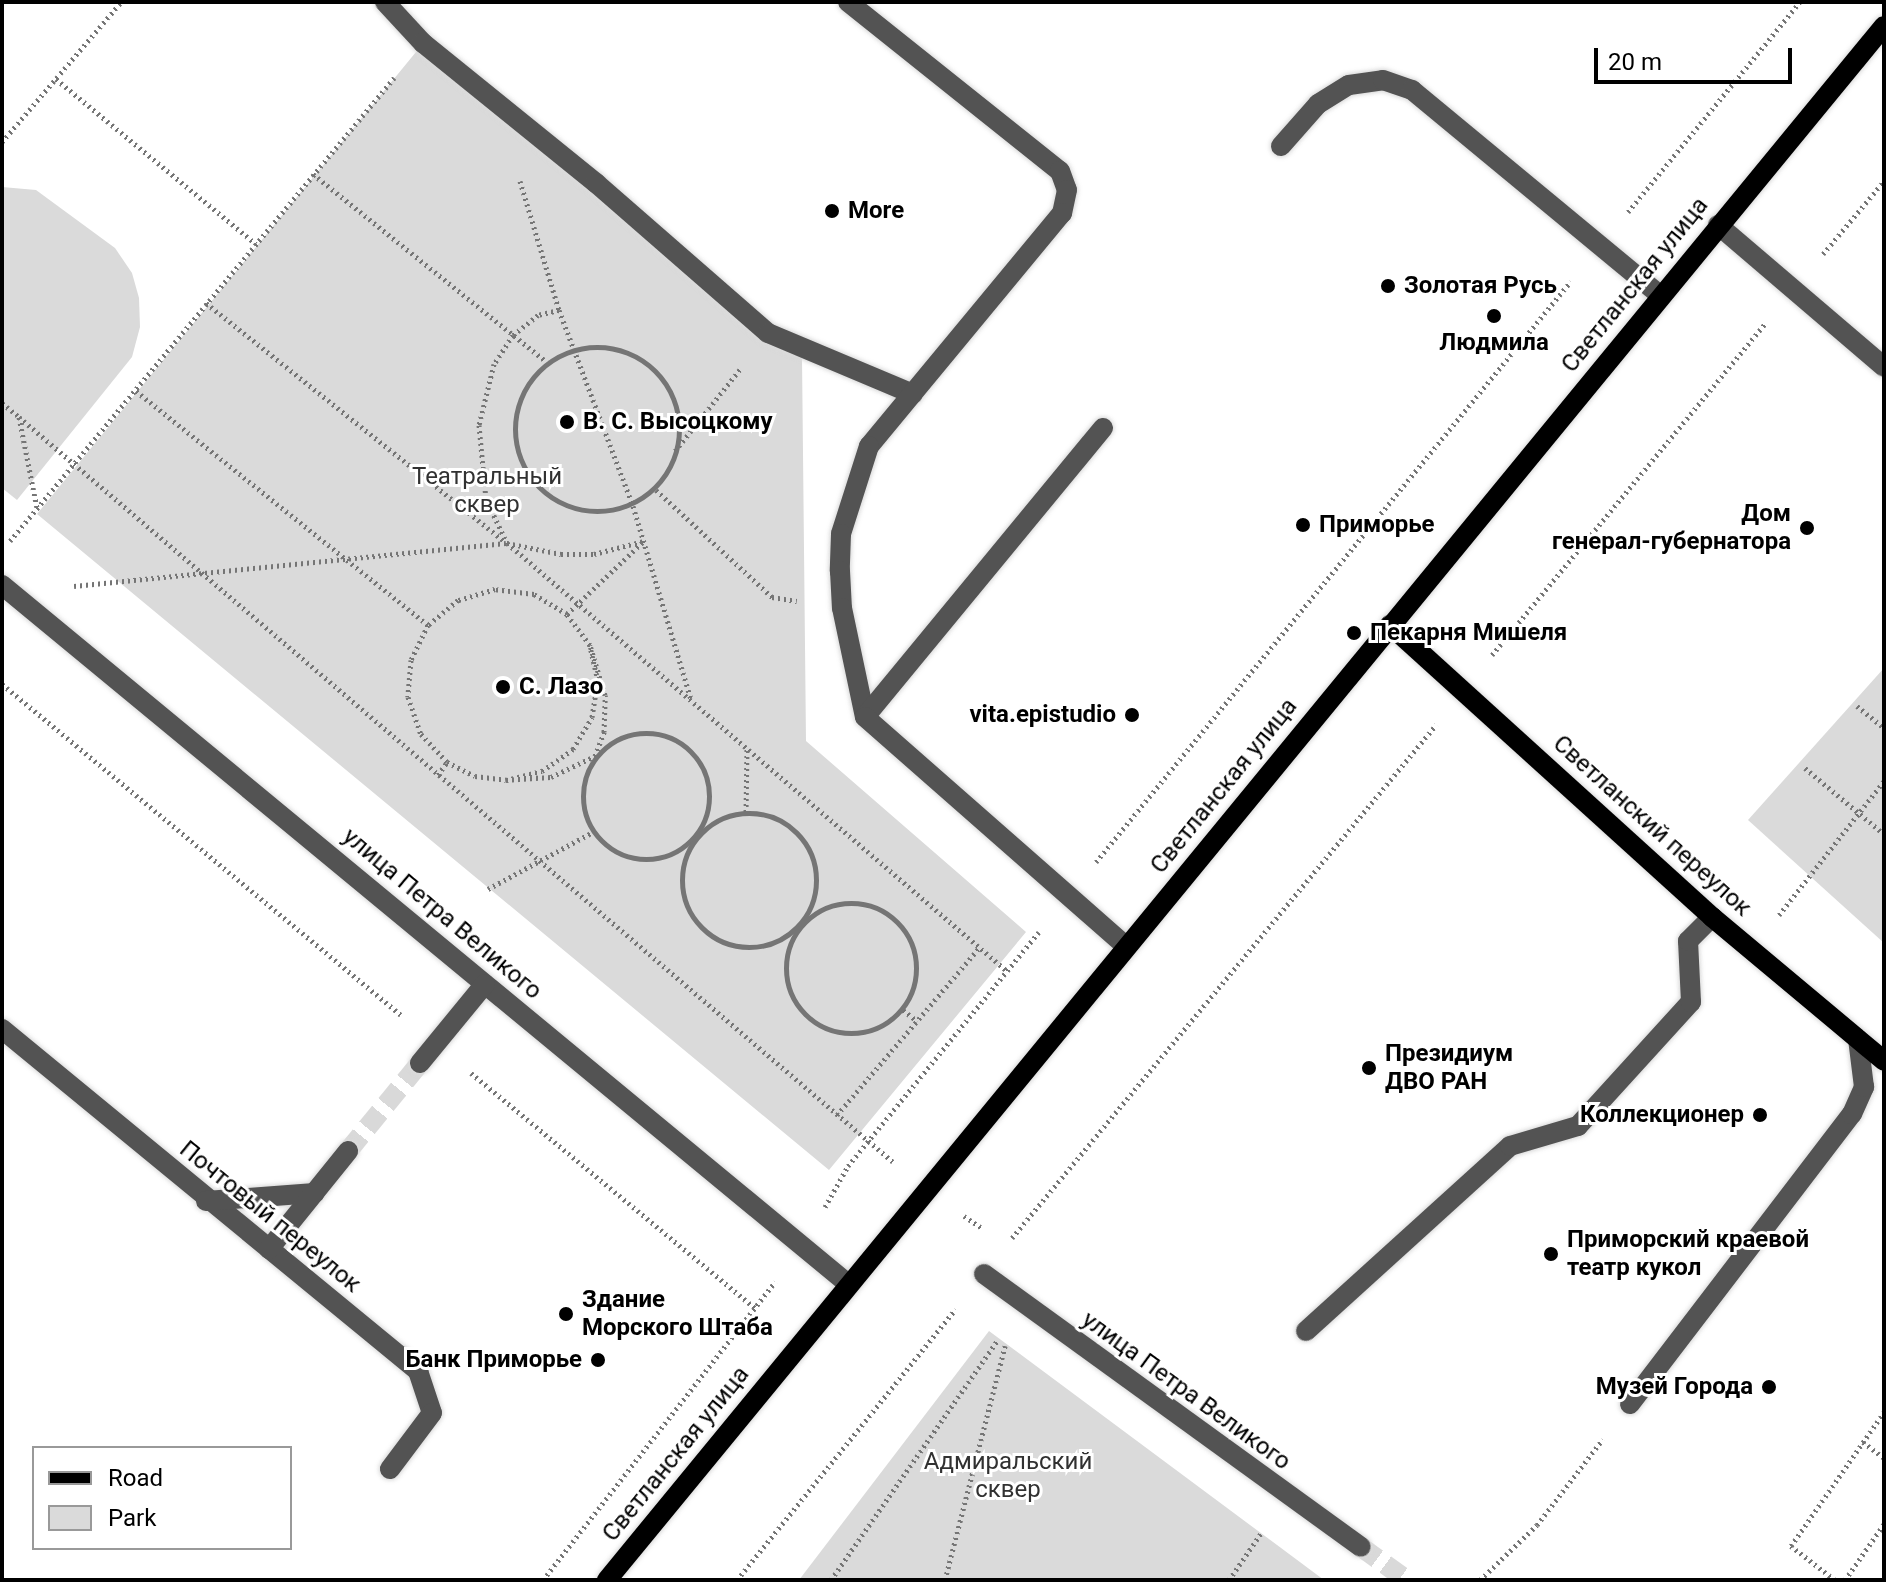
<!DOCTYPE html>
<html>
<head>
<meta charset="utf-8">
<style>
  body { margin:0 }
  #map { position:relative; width:1886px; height:1582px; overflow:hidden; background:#fff; font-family:Roboto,sans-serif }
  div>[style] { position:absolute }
  .green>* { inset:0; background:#dadada }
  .minor-tunnel>* { height:20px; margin-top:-10px; transform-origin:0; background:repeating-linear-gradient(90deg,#d9d9d9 0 20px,transparent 0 30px) }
  .path>* { height:5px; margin-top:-2.5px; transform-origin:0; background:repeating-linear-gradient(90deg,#757575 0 2px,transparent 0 6px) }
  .path>.ring { margin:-2.5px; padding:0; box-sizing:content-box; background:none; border:5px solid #757575; border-radius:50% }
  .roads { filter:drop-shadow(0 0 2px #dbdbdb) drop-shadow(0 0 2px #dbdbdb) }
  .minor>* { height:20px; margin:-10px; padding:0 10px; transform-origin:10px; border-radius:10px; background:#535353 }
  .major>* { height:20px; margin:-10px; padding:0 10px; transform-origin:10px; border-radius:10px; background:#000 }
  .dots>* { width:22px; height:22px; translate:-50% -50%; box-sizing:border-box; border:4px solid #fff; border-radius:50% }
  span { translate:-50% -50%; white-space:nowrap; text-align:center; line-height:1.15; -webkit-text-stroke:6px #fff; paint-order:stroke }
  .poi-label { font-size:24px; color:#000; font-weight:700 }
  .left { translate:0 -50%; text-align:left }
  .right { translate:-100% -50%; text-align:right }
  .street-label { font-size:24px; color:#000 }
  .park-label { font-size:24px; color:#313131 }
  .frame { position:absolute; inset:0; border:4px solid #000; pointer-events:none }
  .legend { position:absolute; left:32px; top:1446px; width:260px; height:104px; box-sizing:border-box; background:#fff; border:2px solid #999; margin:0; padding:10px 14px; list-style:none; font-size:24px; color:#000 }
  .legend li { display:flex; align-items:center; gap:16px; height:40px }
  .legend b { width:40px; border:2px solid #999 }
  .scale { position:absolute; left:1594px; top:48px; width:198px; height:36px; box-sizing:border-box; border:4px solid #000; border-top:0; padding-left:10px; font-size:24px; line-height:28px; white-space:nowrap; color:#000; -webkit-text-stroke:6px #fff; paint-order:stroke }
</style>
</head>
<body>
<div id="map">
  <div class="green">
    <i style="clip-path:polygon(425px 41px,802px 357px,806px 741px,1026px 932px,829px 1170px,37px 514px)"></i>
    <i style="clip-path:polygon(2px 187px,36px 190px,115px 248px,132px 273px,139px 298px,140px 327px,132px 357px,17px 500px,2px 488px)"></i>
    <i style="clip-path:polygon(1884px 668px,1884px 943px,1748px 820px)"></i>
    <i style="clip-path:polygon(989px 1331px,1324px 1580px,799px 1580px)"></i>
  </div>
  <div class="minor-tunnel">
    <i style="left:348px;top:1151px;width:114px;rotate:-50.7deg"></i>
    <i style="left:1361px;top:1547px;width:57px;rotate:35.7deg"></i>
  </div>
  <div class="path">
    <i style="left:56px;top:79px;width:259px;rotate:39.5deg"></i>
    <i style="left:2px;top:142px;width:184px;rotate:-49.6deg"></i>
    <i style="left:313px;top:174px;width:300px;rotate:38.8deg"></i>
    <i style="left:520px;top:181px;width:135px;rotate:73.2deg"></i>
    <i style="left:559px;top:310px;width:210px;rotate:69.3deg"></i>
    <i style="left:633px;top:506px;width:202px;rotate:73.3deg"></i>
    <i style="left:1628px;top:212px;width:271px;rotate:-50.7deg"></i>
    <i style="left:1823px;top:254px;width:95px;rotate:-50.1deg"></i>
    <i style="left:206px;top:303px;width:385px;rotate:38.6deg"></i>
    <i style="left:507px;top:543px;width:658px;rotate:40.56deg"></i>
    <i style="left:559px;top:310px;width:22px;rotate:167deg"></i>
    <i style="left:538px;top:315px;width:32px;rotate:141deg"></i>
    <i style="left:513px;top:335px;width:35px;rotate:123deg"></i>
    <i style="left:494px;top:364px;width:63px;rotate:103.8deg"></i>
    <i style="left:479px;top:425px;width:74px;rotate:84.6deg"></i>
    <i style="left:486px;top:499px;width:49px;rotate:64.5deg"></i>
    <i style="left:507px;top:543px;width:55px;rotate:11.5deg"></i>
    <i style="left:561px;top:554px;width:33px"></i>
    <i style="left:594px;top:554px;width:52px;rotate:-14.6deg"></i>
    <i class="ring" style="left:515px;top:347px;width:159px;height:159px"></i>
    <i style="left:136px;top:391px;width:374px;rotate:38.7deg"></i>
    <i style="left:2px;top:403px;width:22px;rotate:39deg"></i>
    <i style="left:19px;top:417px;width:93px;rotate:78.8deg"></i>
    <i style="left:19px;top:417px;width:1148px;rotate:40.44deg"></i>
    <i style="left:675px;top:451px;width:106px;rotate:-51.5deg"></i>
    <i style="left:656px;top:490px;width:158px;rotate:42.7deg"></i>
    <i style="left:772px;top:597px;width:25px;rotate:9deg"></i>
    <i style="left:10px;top:541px;width:602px;rotate:-50.33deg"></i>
    <i style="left:74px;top:586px;width:434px;rotate:-5.7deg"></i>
    <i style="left:567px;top:614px;width:105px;rotate:-43.5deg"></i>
    <i style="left:1492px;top:655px;width:430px;rotate:-50.5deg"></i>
    <i style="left:2px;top:684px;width:518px;rotate:39.68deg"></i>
    <i style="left:1857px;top:706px;width:35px;rotate:39deg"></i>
    <i class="ring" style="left:583px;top:733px;width:121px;height:121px"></i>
    <i style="left:1805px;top:768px;width:103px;rotate:39.9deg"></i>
    <i style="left:438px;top:775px;width:16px;rotate:-55deg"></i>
    <i style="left:506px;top:780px;width:37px;rotate:-14deg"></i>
    <i style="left:542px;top:771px;width:38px;rotate:-35deg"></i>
    <i style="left:573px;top:749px;width:37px;rotate:-59deg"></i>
    <i style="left:592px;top:717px;width:36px;rotate:-81deg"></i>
    <i style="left:598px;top:681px;width:37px;rotate:-103deg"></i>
    <i style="left:590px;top:645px;width:39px;rotate:-127deg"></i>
    <i style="left:567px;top:614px;width:39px;rotate:-149deg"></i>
    <i style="left:534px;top:594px;width:39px;rotate:-173deg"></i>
    <i style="left:495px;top:589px;width:39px;rotate:163deg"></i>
    <i style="left:458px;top:600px;width:39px;rotate:140deg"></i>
    <i style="left:428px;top:625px;width:39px;rotate:116deg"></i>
    <i style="left:411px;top:660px;width:37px;rotate:95deg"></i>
    <i style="left:408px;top:697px;width:39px;rotate:71deg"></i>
    <i style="left:421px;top:734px;width:38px;rotate:47deg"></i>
    <i style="left:447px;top:762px;width:31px;rotate:27deg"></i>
    <i style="left:475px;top:776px;width:31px;rotate:7deg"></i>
    <i style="left:506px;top:780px;width:45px;rotate:-3.8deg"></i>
    <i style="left:551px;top:777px;width:49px;rotate:-25.5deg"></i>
    <i style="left:595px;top:756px;width:26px;rotate:-69deg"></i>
    <i style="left:604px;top:732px;width:37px;rotate:-88deg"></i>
    <i style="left:605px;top:695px;width:52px;rotate:-106.7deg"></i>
    <i style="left:746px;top:812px;width:63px;rotate:-89.1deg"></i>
    <i class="ring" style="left:682px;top:813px;width:129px;height:129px"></i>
    <i style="left:1096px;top:862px;width:750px;rotate:-50.73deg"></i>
    <i style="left:488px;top:889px;width:119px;rotate:-28.5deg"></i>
    <i class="ring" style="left:786px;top:903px;width:125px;height:125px"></i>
    <i style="left:1779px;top:915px;width:170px;rotate:-51.9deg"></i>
    <i style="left:903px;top:1010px;width:18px;rotate:38deg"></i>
    <i style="left:471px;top:1073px;width:369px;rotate:39.6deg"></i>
    <i style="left:837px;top:1115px;width:219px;rotate:-49.6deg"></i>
    <i style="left:825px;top:1207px;width:47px;rotate:-60.7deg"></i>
    <i style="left:848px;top:1166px;width:302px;rotate:-50.8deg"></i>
    <i style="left:964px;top:1216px;width:22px;rotate:34deg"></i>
    <i style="left:1012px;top:1238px;width:666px;rotate:-50.43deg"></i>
    <i style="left:1863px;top:1442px;width:26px;rotate:37deg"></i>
    <i style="left:543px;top:1580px;width:378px;rotate:-52.1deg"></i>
    <i style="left:737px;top:1580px;width:348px;rotate:-51.1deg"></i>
    <i style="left:831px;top:1580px;width:291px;rotate:-55.2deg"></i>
    <i style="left:945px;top:1580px;width:242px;rotate:-75.6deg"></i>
    <i style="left:1229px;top:1580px;width:58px;rotate:-55.5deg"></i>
    <i style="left:1480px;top:1580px;width:79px;rotate:-44deg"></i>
    <i style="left:1537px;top:1525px;width:108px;rotate:-52.5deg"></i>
    <i style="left:1835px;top:1580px;width:56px;rotate:-142.3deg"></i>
    <i style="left:1791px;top:1546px;width:163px;rotate:-55.2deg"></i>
    <i style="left:1845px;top:1580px;width:68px;rotate:-55.1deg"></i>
  </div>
  <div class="roads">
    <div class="minor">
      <i style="left:385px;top:2px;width:56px;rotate:47.2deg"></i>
      <i style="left:423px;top:43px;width:223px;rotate:39deg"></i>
      <i style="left:596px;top:183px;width:228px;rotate:41.1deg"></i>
      <i style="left:768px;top:333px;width:157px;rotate:22.8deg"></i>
      <i style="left:848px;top:2px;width:271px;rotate:38.6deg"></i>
      <i style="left:1060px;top:171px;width:20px;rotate:70deg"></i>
      <i style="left:1067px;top:190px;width:24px;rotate:102deg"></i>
      <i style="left:1062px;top:213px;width:303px;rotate:129.6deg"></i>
      <i style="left:869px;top:446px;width:92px;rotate:107.7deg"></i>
      <i style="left:841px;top:534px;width:37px;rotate:92deg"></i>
      <i style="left:840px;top:571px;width:37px;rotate:87deg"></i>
      <i style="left:842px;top:608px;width:111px;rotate:78.1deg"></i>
      <i style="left:1281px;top:146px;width:56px;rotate:-48.6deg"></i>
      <i style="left:1318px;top:104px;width:36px;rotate:-32deg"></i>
      <i style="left:1349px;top:85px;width:34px;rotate:-8deg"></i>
      <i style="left:1383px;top:80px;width:31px;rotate:19deg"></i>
      <i style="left:1412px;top:90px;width:322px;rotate:39.6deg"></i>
      <i style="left:1718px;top:225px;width:218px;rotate:40.5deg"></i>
      <i style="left:1103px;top:428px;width:374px;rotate:129.5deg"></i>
      <i style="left:865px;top:717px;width:347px;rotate:41.3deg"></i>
      <i style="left:2px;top:585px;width:1097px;rotate:39.56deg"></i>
      <i style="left:2px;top:1029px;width:539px;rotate:39.42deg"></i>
      <i style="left:418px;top:1371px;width:44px;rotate:71.6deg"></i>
      <i style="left:432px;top:1413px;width:70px;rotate:126.9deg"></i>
      <i style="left:420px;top:1063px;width:102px;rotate:-50.6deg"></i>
      <i style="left:206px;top:1201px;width:109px;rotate:-4.2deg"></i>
      <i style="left:269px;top:1249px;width:126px;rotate:-51.1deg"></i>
      <i style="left:984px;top:1274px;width:465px;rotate:35.9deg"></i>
      <i style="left:1306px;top:1331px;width:275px;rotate:-42.2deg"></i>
      <i style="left:1510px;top:1146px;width:71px;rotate:-16.4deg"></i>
      <i style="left:1578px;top:1126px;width:168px;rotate:-47.7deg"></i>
      <i style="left:1691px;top:1002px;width:61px;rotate:-92.8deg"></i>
      <i style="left:1688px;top:941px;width:34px;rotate:-45deg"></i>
      <i style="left:1630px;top:1404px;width:365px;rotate:-52.6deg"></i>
      <i style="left:1852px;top:1114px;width:30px;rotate:-66deg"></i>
      <i style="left:1864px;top:1087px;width:48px;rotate:-97.1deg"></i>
    </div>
    <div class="major">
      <i style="left:1390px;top:625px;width:435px;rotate:42.2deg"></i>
      <i style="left:1712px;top:917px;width:224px;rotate:39.9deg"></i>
      <i style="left:607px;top:1580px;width:2011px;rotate:-50.59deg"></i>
    </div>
  </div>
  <div class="dots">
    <i style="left:832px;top:211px;background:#000"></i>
    <i style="left:1388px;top:286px;background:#000"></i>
    <i style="left:1494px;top:316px;background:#000"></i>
    <i style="left:567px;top:422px;background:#000"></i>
    <i style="left:1303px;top:525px;background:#000"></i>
    <i style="left:1807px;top:528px;background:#000"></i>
    <i style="left:1354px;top:633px;background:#000"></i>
    <i style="left:503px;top:687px;background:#000"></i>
    <i style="left:1132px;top:715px;background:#000"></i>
    <i style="left:1369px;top:1068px;background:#000"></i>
    <i style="left:1760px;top:1115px;background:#000"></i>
    <i style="left:1551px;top:1254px;background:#000"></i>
    <i style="left:566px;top:1314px;background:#000"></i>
    <i style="left:598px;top:1360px;background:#000"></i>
    <i style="left:1769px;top:1387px;background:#000"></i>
  </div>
  <div class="poi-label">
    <span class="left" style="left:848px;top:211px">More</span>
    <span class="left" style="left:1404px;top:286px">Золотая Русь</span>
    <span style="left:1494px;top:343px">Людмила</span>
    <span class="left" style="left:583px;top:422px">В. С. Высоцкому</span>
    <span class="right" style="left:1791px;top:528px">Дом<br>генерал-губернатора</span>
    <span class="left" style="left:1319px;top:525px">Приморье</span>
    <span class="left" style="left:1370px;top:633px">Пекарня Мишеля</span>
    <span class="left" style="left:519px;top:687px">С. Лазо</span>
    <span class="right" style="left:1116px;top:715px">vita.epistudio</span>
    <span class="left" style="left:1385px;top:1068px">Президиум<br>ДВО РАН</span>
    <span class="right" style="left:1744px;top:1115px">Коллекционер</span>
    <span class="left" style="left:1567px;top:1254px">Приморский краевой<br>театр кукол</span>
    <span class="left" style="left:582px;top:1314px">Здание<br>Морского Штаба</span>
    <span class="right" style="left:582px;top:1360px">Банк Приморье</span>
    <span class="right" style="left:1753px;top:1387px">Музей Города</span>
  </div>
  <div class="street-label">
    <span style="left:1635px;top:285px;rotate:-51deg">Светланская улица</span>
    <span style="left:1224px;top:786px;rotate:-51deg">Светланская улица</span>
    <span style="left:1652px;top:826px;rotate:42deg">Светланский переулок</span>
    <span style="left:442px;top:914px;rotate:40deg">улица Петра Великого</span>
    <span style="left:270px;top:1217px;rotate:39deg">Почтовый переулок</span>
    <span style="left:1186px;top:1391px;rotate:36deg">улица Петра Великого</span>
    <span style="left:676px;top:1454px;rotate:-51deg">Светланская улица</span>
  </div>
  <div class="park-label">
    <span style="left:487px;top:491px">Театральный<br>сквер</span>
    <span style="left:1008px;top:1476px">Адмиральский<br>сквер</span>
  </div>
  <div class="frame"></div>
  <ul class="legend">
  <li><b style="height:10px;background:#000"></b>Road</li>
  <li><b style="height:22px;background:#dadada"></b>Park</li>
  </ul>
  <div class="scale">20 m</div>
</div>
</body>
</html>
